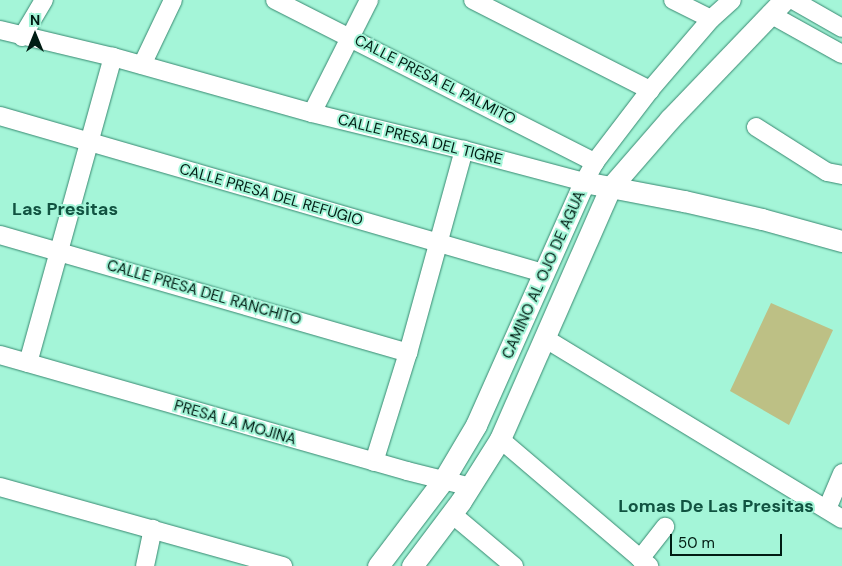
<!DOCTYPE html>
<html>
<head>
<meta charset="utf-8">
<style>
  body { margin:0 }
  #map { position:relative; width:842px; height:566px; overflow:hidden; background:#a4f5d8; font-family:"DM Sans",sans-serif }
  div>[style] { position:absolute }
  .green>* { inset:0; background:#bdc085 }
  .roads { filter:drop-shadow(0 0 1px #378870) drop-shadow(0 0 1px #378870) }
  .minor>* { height:18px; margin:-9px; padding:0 9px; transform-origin:9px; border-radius:9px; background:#fff }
  .tertiary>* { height:21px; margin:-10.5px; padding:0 10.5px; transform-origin:10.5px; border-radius:10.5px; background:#fff }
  span { translate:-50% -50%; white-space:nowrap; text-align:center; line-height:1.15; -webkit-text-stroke:4px #a4f5d8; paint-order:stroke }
  .street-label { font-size:15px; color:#001c13 }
  .quarter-label { font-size:18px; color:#115341; font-weight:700 }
  .north { position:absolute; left:10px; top:10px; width:50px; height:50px; -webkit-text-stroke:4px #a4f5d8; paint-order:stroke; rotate:0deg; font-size:14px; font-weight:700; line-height:20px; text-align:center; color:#001c13 }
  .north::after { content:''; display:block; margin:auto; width:18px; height:22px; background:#001c13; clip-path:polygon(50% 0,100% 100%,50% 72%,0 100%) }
  .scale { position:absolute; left:670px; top:534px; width:112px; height:22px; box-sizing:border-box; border:2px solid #001c13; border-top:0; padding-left:6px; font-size:15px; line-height:18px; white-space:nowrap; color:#001c13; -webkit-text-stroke:4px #a4f5d8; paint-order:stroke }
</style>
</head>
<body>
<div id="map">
  <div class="green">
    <i style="clip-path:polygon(771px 303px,833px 330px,789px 425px,730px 391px)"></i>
  </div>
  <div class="roads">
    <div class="minor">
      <i style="left:275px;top:0;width:359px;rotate:26.9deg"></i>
      <i style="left:473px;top:0;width:199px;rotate:27deg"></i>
      <i style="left:673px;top:0;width:42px;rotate:26.6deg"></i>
      <i style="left:793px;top:0;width:56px;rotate:29.7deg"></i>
      <i style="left:770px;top:14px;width:82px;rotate:29.1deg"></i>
      <i style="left:0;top:30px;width:116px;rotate:13.4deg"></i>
      <i style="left:113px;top:57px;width:207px;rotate:15.7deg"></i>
      <i style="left:312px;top:113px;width:156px;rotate:13.7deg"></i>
      <i style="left:464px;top:150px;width:124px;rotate:14.9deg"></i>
      <i style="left:584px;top:182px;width:23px;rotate:-61deg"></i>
      <i style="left:595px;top:162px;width:91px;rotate:-52.6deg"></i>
      <i style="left:650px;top:90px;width:94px;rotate:-49.3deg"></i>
      <i style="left:711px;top:19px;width:28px;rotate:-42deg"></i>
      <i style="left:22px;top:37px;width:43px;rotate:-59.3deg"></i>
      <i style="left:142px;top:65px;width:72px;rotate:-64.5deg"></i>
      <i style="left:312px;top:113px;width:127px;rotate:-63.2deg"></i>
      <i style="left:0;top:116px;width:565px;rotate:16.13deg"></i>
      <i style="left:756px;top:127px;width:84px;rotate:32.4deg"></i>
      <i style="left:827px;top:172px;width:15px;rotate:11deg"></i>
      <i style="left:0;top:235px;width:425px;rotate:16.1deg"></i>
      <i style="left:546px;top:339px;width:346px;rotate:31.3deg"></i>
      <i style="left:0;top:355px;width:423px;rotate:15.9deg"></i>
      <i style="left:407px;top:471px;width:66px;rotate:14deg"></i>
      <i style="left:28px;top:363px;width:318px;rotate:-74.5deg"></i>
      <i style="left:500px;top:439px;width:196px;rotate:40.4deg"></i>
      <i style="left:374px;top:462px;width:114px;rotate:-72.7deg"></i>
      <i style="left:408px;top:353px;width:211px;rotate:-74.6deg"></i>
      <i style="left:0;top:487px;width:294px;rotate:15.6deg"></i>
      <i style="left:827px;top:509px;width:39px;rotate:-67deg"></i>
      <i style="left:452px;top:514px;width:81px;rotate:40deg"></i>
      <i style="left:640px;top:559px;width:41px;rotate:-52deg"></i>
      <i style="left:145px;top:566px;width:38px;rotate:-78deg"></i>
    </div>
    <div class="tertiary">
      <i style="left:378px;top:566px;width:109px;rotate:-52.8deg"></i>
      <i style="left:444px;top:479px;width:63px;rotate:-59.3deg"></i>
      <i style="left:476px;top:425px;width:266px;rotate:-66deg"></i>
      <i style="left:584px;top:182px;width:102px;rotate:10.8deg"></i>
      <i style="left:684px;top:201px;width:80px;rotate:13deg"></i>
      <i style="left:762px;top:219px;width:83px;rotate:15.4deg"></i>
      <i style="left:412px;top:566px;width:81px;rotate:-53deg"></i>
      <i style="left:461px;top:501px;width:73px;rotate:-57.8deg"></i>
      <i style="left:500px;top:439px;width:274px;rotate:-66.3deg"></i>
      <i style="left:610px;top:188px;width:91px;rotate:-49deg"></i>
      <i style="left:670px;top:119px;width:165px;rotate:-46.2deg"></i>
    </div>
  </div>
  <div class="street-label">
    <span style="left:435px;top:80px;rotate:27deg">CALLE PRESA EL PALMITO</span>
    <span style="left:420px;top:140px;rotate:14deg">CALLE PRESA DEL TIGRE</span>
    <span style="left:271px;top:195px;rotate:16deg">CALLE PRESA DEL REFUGIO</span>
    <span style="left:544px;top:275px;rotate:-66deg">CAMINO AL OJO DE AGUA</span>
    <span style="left:204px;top:293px;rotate:16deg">CALLE PRESA DEL RANCHITO</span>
    <span style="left:235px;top:423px;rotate:16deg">PRESA LA MOJINA</span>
  </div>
  <div class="quarter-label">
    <span style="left:65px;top:209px">Las Presitas</span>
    <span style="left:716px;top:506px">Lomas De Las Presitas</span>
  </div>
  <div class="north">N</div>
  <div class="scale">50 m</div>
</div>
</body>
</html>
